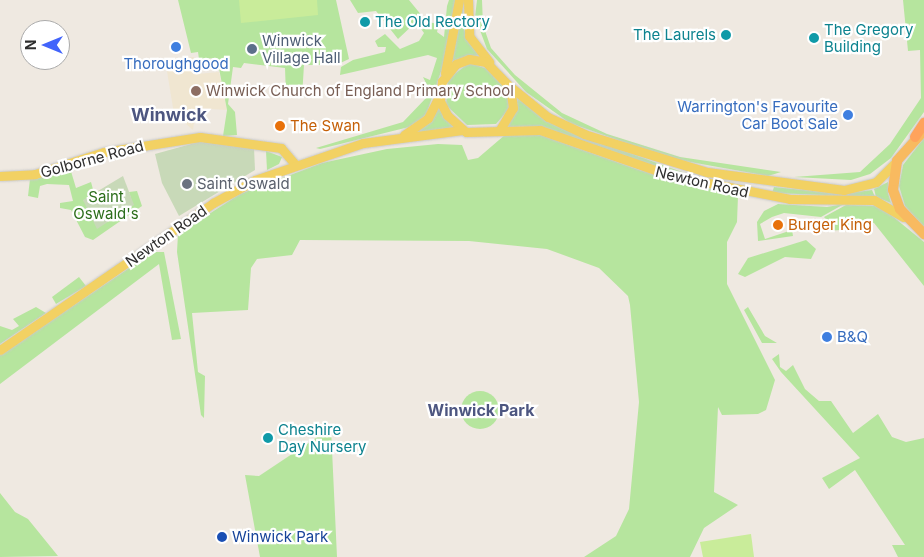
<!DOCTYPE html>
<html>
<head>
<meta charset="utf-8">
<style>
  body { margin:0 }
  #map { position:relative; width:924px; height:557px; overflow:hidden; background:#efe9e1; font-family:Inter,sans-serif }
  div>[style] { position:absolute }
  .education>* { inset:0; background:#f0e6d1 }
  .green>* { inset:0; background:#b6e59e }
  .round { border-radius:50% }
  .cemetery>* { inset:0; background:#c8d9b8 }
  .pitch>* { inset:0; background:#c9ec9a }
  .roads { filter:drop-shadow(0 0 1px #c9c9c9) drop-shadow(0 0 1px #c9c9c9) }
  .primary>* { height:9px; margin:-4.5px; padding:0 4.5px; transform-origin:4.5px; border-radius:4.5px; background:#f2d163 }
  .trunk>* { height:10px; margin:-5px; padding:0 5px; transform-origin:5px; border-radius:5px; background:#f8ba60 }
  .motorway>* { height:10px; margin:-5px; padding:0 5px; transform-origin:5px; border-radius:5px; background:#ffa35c }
  .dots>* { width:14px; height:14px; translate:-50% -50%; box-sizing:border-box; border:2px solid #fff; border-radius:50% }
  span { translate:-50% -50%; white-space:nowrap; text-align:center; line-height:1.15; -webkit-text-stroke:4.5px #fff; paint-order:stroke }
  .culture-label { font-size:15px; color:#0d838f }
  .left { translate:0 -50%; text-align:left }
  .right { translate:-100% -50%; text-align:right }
  .service-label { font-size:15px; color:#4e5e75 }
  .shop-label { font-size:15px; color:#366cbe }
  .education-label { font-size:15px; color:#785e54 }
  .food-label { font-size:15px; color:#c56008 }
  .street-label { font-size:15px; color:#2e2e2e }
  .worship-label { font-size:15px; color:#5b616d }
  .park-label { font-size:15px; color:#2c6e1b }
  .transit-label { font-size:15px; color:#164399 }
  .neighbourhood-label { font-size:16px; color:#4d5680; font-weight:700 }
  .quarter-label { font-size:18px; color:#4d5680; font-weight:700 }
  .north { position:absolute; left:20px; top:20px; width:50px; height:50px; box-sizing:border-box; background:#fff; border:1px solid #ababab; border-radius:50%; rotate:270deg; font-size:14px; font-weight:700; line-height:20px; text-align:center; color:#2e2e2e }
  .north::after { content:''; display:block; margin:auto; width:18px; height:22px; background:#4264fb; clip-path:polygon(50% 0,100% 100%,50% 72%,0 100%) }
</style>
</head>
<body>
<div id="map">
  <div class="education">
    <i style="clip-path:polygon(194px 57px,197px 74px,219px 72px,227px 110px,196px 108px,193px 130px,174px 114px,165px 59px)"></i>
  </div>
  <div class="green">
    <i style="clip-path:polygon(178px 0,336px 0,349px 59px,336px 65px,304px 65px,302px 97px,286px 96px,285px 68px,244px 63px,241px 68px,233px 67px,228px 104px,235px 112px,237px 135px,223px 136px,227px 110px,217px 58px,199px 59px,198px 52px,191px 53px)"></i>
    <i style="clip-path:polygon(350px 0,409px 0,427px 22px,439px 24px,437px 32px,444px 37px,447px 6px,449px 0,456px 0,445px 60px,426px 115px,409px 127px,320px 149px,316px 148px,403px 122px,427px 97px,429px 89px,423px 77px,430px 80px,437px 58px,428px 55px,340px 75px,341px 67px,353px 60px,385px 52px,386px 47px,378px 47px,375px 41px,385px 34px,400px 49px,419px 41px,424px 33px,416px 22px,398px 39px,376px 11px,358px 13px)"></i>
    <i style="clip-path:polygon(463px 0,463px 28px,479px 55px,451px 62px)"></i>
    <i style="clip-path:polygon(477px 0,482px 0,483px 25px,491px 48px,515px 75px,562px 113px,607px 134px,680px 157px,781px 172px,768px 176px,668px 158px,570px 123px,526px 92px,487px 49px,475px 17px)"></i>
    <i style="clip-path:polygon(903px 0,924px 0,924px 112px,891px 158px,870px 174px,851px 180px,794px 177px,860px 172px,890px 144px,921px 98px,920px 50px,908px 51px)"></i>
    <i style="clip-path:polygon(469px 63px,488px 69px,507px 92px,509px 109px,496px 124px,467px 125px,446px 105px,448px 79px)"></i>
    <i style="clip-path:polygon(518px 99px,571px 132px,696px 177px,659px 169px,536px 126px,507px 127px)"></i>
    <i style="clip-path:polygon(439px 107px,456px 129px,415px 132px,429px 122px)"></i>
    <i style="clip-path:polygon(535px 133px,639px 170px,738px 196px,737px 222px,727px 242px,727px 284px,775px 380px,766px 410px,758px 414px,722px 415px,718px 407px,714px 492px,738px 505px,704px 528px,690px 557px,584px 557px,616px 536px,629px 509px,639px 402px,630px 305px,628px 296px,599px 268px,547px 249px,469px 241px,300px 240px,292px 255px,257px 259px,251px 268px,248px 310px,192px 313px,198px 372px,205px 376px,204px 418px,201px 415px,177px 252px,178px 234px,240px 194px,322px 163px,387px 149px,438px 144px,462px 145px,468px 160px,478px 158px,506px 134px)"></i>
    <i style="clip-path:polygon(924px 138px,924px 227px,905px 206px,899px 186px,903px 165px)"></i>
    <i style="clip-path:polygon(266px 151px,282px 157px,279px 164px,267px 170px)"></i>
    <i style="clip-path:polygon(70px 168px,76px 188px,91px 182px,94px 193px,83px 201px,133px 205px,129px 192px,137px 191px,142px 206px,93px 240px,85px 237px,71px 210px,60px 208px,60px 203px,73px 201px,69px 185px,47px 184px,40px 186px,38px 198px,28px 196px,30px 179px)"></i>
    <i style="clip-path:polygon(888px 182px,888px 193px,891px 203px,876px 197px,874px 189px)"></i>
    <i style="clip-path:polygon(774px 187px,842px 194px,872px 190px,875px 197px,772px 193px)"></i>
    <i style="clip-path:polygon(778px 204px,827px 207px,844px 204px,821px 217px,784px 213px,772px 217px,760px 224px,765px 239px,792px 230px,793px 236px,758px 241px,757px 222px,764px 211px)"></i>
    <i style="clip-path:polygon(846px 205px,880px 206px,924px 242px,924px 286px,874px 223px,859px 220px,841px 230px,824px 231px,828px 222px,824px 217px)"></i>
    <i style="clip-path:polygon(806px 240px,816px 249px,811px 259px,785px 257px,745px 277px,738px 274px,748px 258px)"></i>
    <i style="clip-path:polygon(153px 252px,164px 252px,181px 339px,172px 340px,159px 264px,0 384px,0 355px)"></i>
    <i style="clip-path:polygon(79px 277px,86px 286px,56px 304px,52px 297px)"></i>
    <i style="clip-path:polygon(36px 307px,46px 313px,0 344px,0 326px,12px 330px,19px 326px,13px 319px)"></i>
    <i style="clip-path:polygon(748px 307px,765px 336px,777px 343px,762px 343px,744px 310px)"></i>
    <i style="clip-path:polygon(779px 354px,780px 367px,786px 371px,793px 365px,805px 389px,819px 401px,831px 401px,853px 433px,878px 414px,892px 437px,906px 442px,924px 438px,924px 557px,898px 557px,892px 545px,905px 545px,855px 470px,829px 489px,822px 478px,860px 458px,781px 372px,772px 359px)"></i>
    <i class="round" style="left:461px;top:391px;width:38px;height:38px"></i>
    <i style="clip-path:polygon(331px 428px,337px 557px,260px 557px,245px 475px,259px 476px)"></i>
    <i style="clip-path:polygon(0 493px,15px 512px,28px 519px,58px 556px,0 557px)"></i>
  </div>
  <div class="cemetery">
    <i style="clip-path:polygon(202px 141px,254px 148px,255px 170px,179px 216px,162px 183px,155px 154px)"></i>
    <i style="clip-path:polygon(123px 176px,134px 205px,97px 229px,83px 200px)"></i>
  </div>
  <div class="pitch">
    <i style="clip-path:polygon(239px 0,317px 0,318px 15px,241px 23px)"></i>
    <i style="clip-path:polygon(751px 534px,754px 557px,703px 557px,700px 542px)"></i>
  </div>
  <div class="roads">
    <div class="primary">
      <i style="left:468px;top:0;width:36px;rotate:88deg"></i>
      <i style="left:469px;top:36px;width:33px;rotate:52deg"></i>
      <i style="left:445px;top:73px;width:74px;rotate:-79.1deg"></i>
      <i style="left:512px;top:88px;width:46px;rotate:38.9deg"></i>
      <i style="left:548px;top:117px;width:40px;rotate:25deg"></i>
      <i style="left:584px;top:134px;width:129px;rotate:17.2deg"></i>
      <i style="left:707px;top:172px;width:138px;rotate:7.5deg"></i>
      <i style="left:844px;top:190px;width:33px;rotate:-14deg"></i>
      <i style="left:876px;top:182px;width:30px;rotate:-45deg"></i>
      <i style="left:499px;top:131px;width:27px;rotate:-59deg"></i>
      <i style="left:513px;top:108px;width:21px;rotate:-98deg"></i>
      <i style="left:510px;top:87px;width:35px;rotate:-134deg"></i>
      <i style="left:486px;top:62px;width:17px;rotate:-170deg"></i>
      <i style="left:469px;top:59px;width:14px;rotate:159deg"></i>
      <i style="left:456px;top:64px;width:22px;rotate:129deg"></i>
      <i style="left:442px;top:81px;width:20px;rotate:96deg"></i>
      <i style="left:440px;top:101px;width:16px;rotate:63deg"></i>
      <i style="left:447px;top:115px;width:25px;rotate:42deg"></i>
      <i style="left:466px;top:132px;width:74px;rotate:-1.5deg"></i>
      <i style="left:540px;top:130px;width:137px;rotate:19.2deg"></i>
      <i style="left:669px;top:175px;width:123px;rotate:11.2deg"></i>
      <i style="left:790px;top:199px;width:84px;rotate:0.7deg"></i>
      <i style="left:874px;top:200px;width:34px;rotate:30deg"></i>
      <i style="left:404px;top:135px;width:29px;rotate:-35deg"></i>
      <i style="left:428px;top:118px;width:25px;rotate:-63deg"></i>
      <i style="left:0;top:176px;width:35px;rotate:-3deg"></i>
      <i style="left:35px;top:174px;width:72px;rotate:-17.7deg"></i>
      <i style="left:104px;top:152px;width:97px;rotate:-8.9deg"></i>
      <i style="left:200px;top:137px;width:82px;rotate:7.7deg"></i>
      <i style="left:281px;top:148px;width:21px;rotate:49deg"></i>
      <i style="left:0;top:350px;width:259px;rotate:-34.6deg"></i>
      <i style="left:213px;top:203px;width:48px;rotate:-28.7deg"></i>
      <i style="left:255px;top:180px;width:114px;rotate:-18.9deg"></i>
      <i style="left:363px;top:143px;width:100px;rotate:-7.5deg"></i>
    </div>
    <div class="trunk">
      <i style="left:921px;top:134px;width:36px;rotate:132deg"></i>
      <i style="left:897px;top:161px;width:29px;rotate:98deg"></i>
      <i style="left:893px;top:190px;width:20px;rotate:70deg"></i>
      <i style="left:900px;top:209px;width:35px;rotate:46deg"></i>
    </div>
    <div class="motorway">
      <i style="left:915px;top:137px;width:17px;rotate:-57deg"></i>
    </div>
  </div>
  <div class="dots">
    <i style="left:365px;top:22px;background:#0f9aa8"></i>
    <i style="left:726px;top:35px;background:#0f9aa8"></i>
    <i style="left:814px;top:38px;background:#0f9aa8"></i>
    <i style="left:176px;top:47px;background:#3f7fe0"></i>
    <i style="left:252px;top:49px;background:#5c6f8a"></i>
    <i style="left:196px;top:91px;background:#8d6e63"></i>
    <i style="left:848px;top:115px;background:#3f7fe0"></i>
    <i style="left:280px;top:126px;background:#e8710a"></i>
    <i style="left:187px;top:184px;background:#6b7280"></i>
    <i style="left:778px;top:225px;background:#e8710a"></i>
    <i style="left:827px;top:337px;background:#3f7fe0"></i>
    <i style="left:268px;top:438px;background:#0f9aa8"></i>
    <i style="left:222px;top:537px;background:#1a4fb4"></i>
  </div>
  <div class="culture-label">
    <span class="left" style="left:375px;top:22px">The Old Rectory</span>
    <span class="left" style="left:824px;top:38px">The Gregory<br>Building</span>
    <span class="right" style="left:716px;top:35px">The Laurels</span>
    <span class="left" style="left:278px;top:438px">Cheshire<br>Day Nursery</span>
  </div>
  <div class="service-label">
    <span class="left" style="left:262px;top:49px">Winwick<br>Village Hall</span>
  </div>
  <div class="shop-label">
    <span style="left:176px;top:64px">Thoroughgood</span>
    <span class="right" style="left:838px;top:115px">Warrington's Favourite<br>Car Boot Sale</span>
    <span class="left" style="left:837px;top:337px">B&amp;Q</span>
  </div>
  <div class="education-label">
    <span class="left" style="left:206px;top:91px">Winwick Church of England Primary School</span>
  </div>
  <div class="food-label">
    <span class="left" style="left:290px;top:126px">The Swan</span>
    <span class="left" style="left:788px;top:225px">Burger King</span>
  </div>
  <div class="street-label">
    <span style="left:92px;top:159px;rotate:-15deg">Golborne Road</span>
    <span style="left:702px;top:182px;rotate:13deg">Newton Road</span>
    <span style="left:166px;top:236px;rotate:-35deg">Newton Road</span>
  </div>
  <div class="worship-label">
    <span class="left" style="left:197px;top:184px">Saint Oswald</span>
  </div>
  <div class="park-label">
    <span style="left:106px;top:205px">Saint<br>Oswald's</span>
  </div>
  <div class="transit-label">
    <span class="left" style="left:232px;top:537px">Winwick Park</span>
  </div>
  <div class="neighbourhood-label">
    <span style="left:481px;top:410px">Winwick Park</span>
  </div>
  <div class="quarter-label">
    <span style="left:169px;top:115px">Winwick</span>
  </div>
  <div class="north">N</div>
</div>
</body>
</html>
